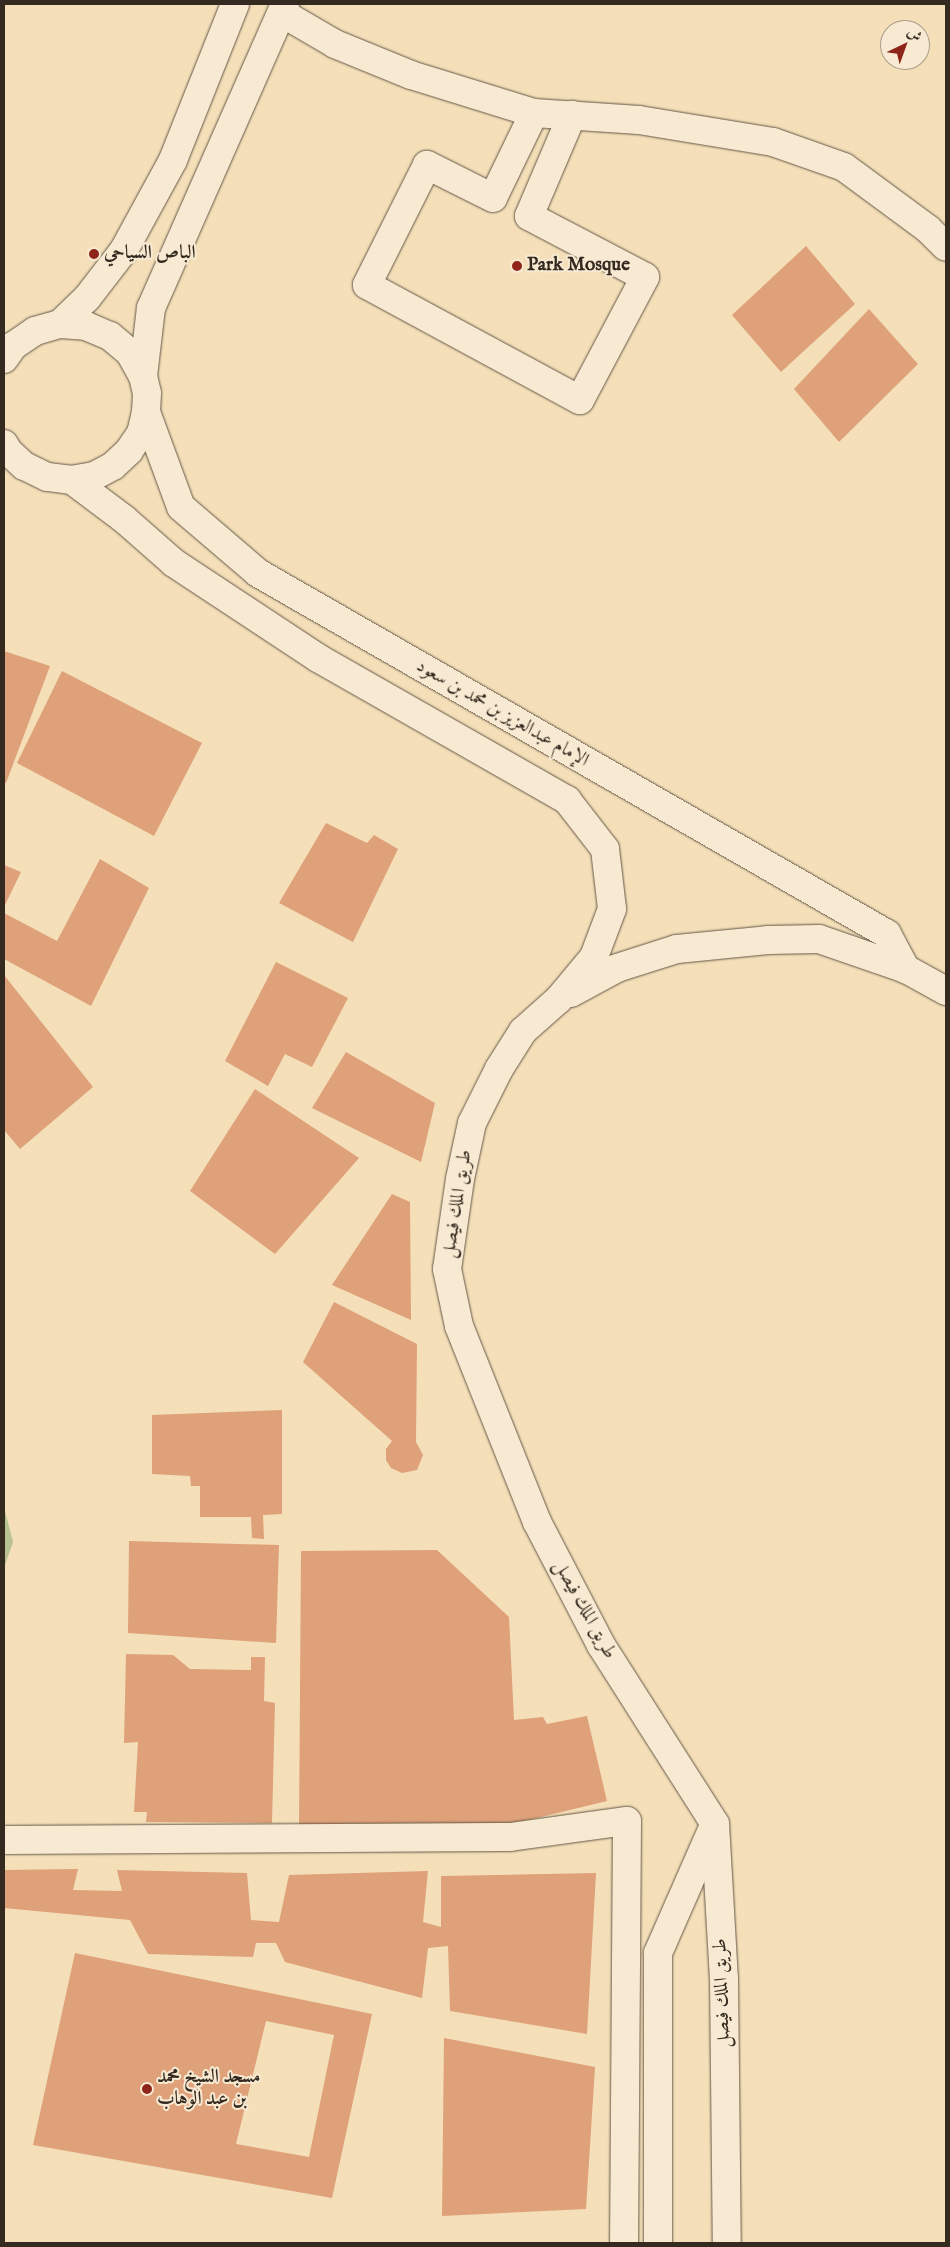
<!DOCTYPE html>
<html>
<head>
<meta charset="utf-8">
<style>
  body { margin:0 }
  #map { position:relative; width:950px; height:2247px; overflow:hidden; background:#f4dfb9; font-family:"IM FELL English",Amiri,serif }
  div>[style] { position:absolute }
  .green>* { inset:0; background:#b9c291 }
  .building>* { inset:0; background:#dea179 }
  .roads { filter:drop-shadow(0 0 1px #645746) drop-shadow(0 0 1px #645746) }
  .minor>* { height:28px; margin:-14px; padding:0 14px; transform-origin:14px; border-radius:14px; background:#f8ead2 }
  .dots>* { width:14px; height:14px; translate:-50% -50%; box-sizing:border-box; border:2px solid #f8ead2; border-radius:50% }
  span { translate:-50% -50%; white-space:nowrap; text-align:center; line-height:1.15; -webkit-text-stroke:4px #f8ead2; paint-order:stroke }
  .poi-label { font-size:19px; color:#342a20; font-weight:700 }
  .left { translate:0 -50%; text-align:left }
  .street-label { font-size:19px; color:#342a20 }
  .frame { position:absolute; inset:0; border:5px solid #342a20; pointer-events:none }
  .north { position:absolute; left:880px; top:20px; width:50px; height:50px; box-sizing:border-box; background:#f8ead2; border:1px solid #aa9d8b; border-radius:50%; rotate:42deg; font-size:14px; font-weight:700; line-height:20px; text-align:center; color:#342a20 }
  .north::after { content:''; display:block; margin:auto; width:18px; height:22px; background:#8f2418; clip-path:polygon(50% 0,100% 100%,50% 72%,0 100%) }
</style>
</head>
<body>
<div id="map">
  <div class="green">
    <i style="clip-path:polygon(4px 1507px,13px 1542px,4px 1568px)"></i>
  </div>
  <div class="building">
    <i style="clip-path:polygon(806px 246px,855px 304px,781px 372px,732px 315px)"></i>
    <i style="clip-path:polygon(869px 309px,918px 364px,839px 442px,794px 389px)"></i>
    <i style="clip-path:polygon(4px 651px,50px 666px,6px 783px,4px 782px)"></i>
    <i style="clip-path:polygon(62px 671px,202px 743px,154px 836px,17px 763px)"></i>
    <i style="clip-path:polygon(326px 823px,367px 843px,374px 835px,398px 849px,353px 942px,279px 903px)"></i>
    <i style="clip-path:polygon(100px 859px,149px 888px,91px 1006px,4px 959px,4px 913px,57px 941px)"></i>
    <i style="clip-path:polygon(4px 865px,21px 872px,4px 907px)"></i>
    <i style="clip-path:polygon(276px 962px,348px 998px,312px 1067px,285px 1054px,268px 1086px,225px 1061px)"></i>
    <i style="clip-path:polygon(4px 975px,93px 1087px,20px 1149px,4px 1130px)"></i>
    <i style="clip-path:polygon(346px 1052px,435px 1103px,421px 1162px,312px 1108px)"></i>
    <i style="clip-path:polygon(255px 1089px,359px 1158px,275px 1254px,190px 1191px)"></i>
    <i style="clip-path:polygon(392px 1194px,410px 1202px,411px 1320px,332px 1285px)"></i>
    <i style="clip-path:polygon(334px 1302px,417px 1344px,416px 1442px,423px 1455px,417px 1470px,402px 1473px,391px 1468px,386px 1460px,386px 1449px,392px 1441px,303px 1362px)"></i>
    <i style="clip-path:polygon(282px 1410px,282px 1514px,263px 1515px,264px 1539px,252px 1538px,251px 1517px,200px 1517px,200px 1486px,191px 1486px,190px 1476px,152px 1474px,152px 1415px)"></i>
    <i style="clip-path:polygon(129px 1541px,279px 1545px,276px 1643px,128px 1633px)"></i>
    <i style="clip-path:polygon(437px 1550px,509px 1617px,514px 1720px,543px 1717px,547px 1724px,587px 1716px,607px 1801px,496px 1828px,299px 1828px,301px 1551px)"></i>
    <i style="clip-path:polygon(126px 1654px,173px 1655px,190px 1669px,251px 1670px,251px 1657px,265px 1657px,264px 1701px,275px 1703px,272px 1823px,146px 1822px,147px 1812px,134px 1812px,138px 1742px,124px 1743px)"></i>
    <i style="clip-path:polygon(78px 1869px,73px 1890px,122px 1891px,117px 1870px,247px 1873px,251px 1920px,279px 1922px,289px 1875px,428px 1871px,423px 1922px,441px 1927px,441px 1876px,596px 1873px,587px 2034px,450px 2011px,448px 1946px,428px 1948px,422px 1998px,285px 1962px,276px 1943px,256px 1943px,253px 1957px,148px 1954px,130px 1920px,4px 1908px,4px 1870px)"></i>
    <i style="clip-path:polygon(evenodd,75px 1953px,372px 2014px,332px 2198px,33px 2145px,75px 1953px,266px 2021px,334px 2035px,309px 2157px,236px 2144px,266px 2021px)"></i>
    <i style="clip-path:polygon(444px 2038px,595px 2067px,586px 2209px,442px 2216px)"></i>
  </div>
  <div class="roads">
    <div class="minor">
      <i style="left:282px;top:13px;width:61px;rotate:30.3deg"></i>
      <i style="left:335px;top:44px;width:82px;rotate:22.2deg"></i>
      <i style="left:411px;top:75px;width:129px;rotate:17.2deg"></i>
      <i style="left:534px;top:113px;width:105px;rotate:3.8deg"></i>
      <i style="left:639px;top:120px;width:136px;rotate:9.3deg"></i>
      <i style="left:773px;top:142px;width:75px;rotate:19.4deg"></i>
      <i style="left:844px;top:167px;width:104px;rotate:36.4deg"></i>
      <i style="left:928px;top:229px;width:25px;rotate:45deg"></i>
      <i style="left:534px;top:113px;width:94px;rotate:115.8deg"></i>
      <i style="left:493px;top:198px;width:74px;rotate:-153.4deg"></i>
      <i style="left:427px;top:165px;width:134px;rotate:116.6deg"></i>
      <i style="left:367px;top:285px;width:242px;rotate:28.4deg"></i>
      <i style="left:580px;top:400px;width:139px;rotate:-62.1deg"></i>
      <i style="left:645px;top:277px;width:131px;rotate:-152.3deg"></i>
      <i style="left:529px;top:216px;width:110px;rotate:-66.9deg"></i>
      <i style="left:60px;top:324px;width:37px;rotate:-44deg"></i>
      <i style="left:87px;top:298px;width:61px;rotate:-52.4deg"></i>
      <i style="left:124px;top:250px;width:102px;rotate:-61.4deg"></i>
      <i style="left:173px;top:160px;width:168px;rotate:-68.3deg"></i>
      <i style="left:4px;top:359px;width:16px;rotate:-55deg"></i>
      <i style="left:13px;top:346px;width:27px;rotate:-34deg"></i>
      <i style="left:35px;top:331px;width:26px;rotate:-16deg"></i>
      <i style="left:60px;top:324px;width:26px;rotate:4deg"></i>
      <i style="left:86px;top:326px;width:26px;rotate:23deg"></i>
      <i style="left:110px;top:336px;width:26px;rotate:40deg"></i>
      <i style="left:130px;top:353px;width:26px;rotate:61deg"></i>
      <i style="left:143px;top:376px;width:17px;rotate:77deg"></i>
      <i style="left:147px;top:393px;width:19px;rotate:93deg"></i>
      <i style="left:146px;top:412px;width:22px;rotate:103deg"></i>
      <i style="left:141px;top:433px;width:22px;rotate:124deg"></i>
      <i style="left:129px;top:451px;width:22px;rotate:137deg"></i>
      <i style="left:113px;top:466px;width:21px;rotate:152deg"></i>
      <i style="left:94px;top:476px;width:22px;rotate:170deg"></i>
      <i style="left:72px;top:480px;width:25px;rotate:-173deg"></i>
      <i style="left:47px;top:477px;width:25px;rotate:-154deg"></i>
      <i style="left:24px;top:466px;width:22px;rotate:-137deg"></i>
      <i style="left:8px;top:451px;width:8px;rotate:-120deg"></i>
      <i style="left:143px;top:376px;width:68px;rotate:-83.3deg"></i>
      <i style="left:151px;top:308px;width:332px;rotate:-66.2deg"></i>
      <i style="left:146px;top:412px;width:101px;rotate:69.8deg"></i>
      <i style="left:181px;top:507px;width:101px;rotate:40.6deg"></i>
      <i style="left:258px;top:573px;width:725px;rotate:29.85deg"></i>
      <i style="left:887px;top:934px;width:40px;rotate:62deg"></i>
      <i style="left:72px;top:480px;width:65px;rotate:36.9deg"></i>
      <i style="left:124px;top:519px;width:67px;rotate:41.3deg"></i>
      <i style="left:174px;top:563px;width:173px;rotate:33.4deg"></i>
      <i style="left:318px;top:658px;width:287px;rotate:29.7deg"></i>
      <i style="left:567px;top:800px;width:62px;rotate:52.2deg"></i>
      <i style="left:605px;top:849px;width:60px;rotate:83.3deg"></i>
      <i style="left:612px;top:909px;width:51px;rotate:110.6deg"></i>
      <i style="left:594px;top:957px;width:55px;rotate:129.8deg"></i>
      <i style="left:559px;top:999px;width:48px;rotate:138.4deg"></i>
      <i style="left:523px;top:1031px;width:45px;rotate:122.3deg"></i>
      <i style="left:499px;top:1069px;width:60px;rotate:116.6deg"></i>
      <i style="left:472px;top:1123px;width:57px;rotate:102.1deg"></i>
      <i style="left:460px;top:1179px;width:91px;rotate:98.2deg"></i>
      <i style="left:447px;top:1269px;width:58px;rotate:78.1deg"></i>
      <i style="left:459px;top:1326px;width:211px;rotate:68.3deg"></i>
      <i style="left:537px;top:1522px;width:139px;rotate:62.5deg"></i>
      <i style="left:601px;top:1645px;width:212px;rotate:57.5deg"></i>
      <i style="left:715px;top:1824px;width:154px;rotate:86.7deg"></i>
      <i style="left:724px;top:1978px;width:265px;rotate:89.4deg"></i>
      <i style="left:571px;top:993px;width:52px;rotate:-28.5deg"></i>
      <i style="left:617px;top:968px;width:63px;rotate:-17.6deg"></i>
      <i style="left:677px;top:949px;width:91px;rotate:-5.6deg"></i>
      <i style="left:768px;top:940px;width:51px;rotate:-1.1deg"></i>
      <i style="left:819px;top:939px;width:92px;rotate:19deg"></i>
      <i style="left:906px;top:969px;width:46px;rotate:28.8deg"></i>
      <i style="left:4px;top:1840px;width:506px;rotate:-0.34deg"></i>
      <i style="left:510px;top:1837px;width:118px;rotate:-7.8deg"></i>
      <i style="left:627px;top:1821px;width:422px;rotate:90.4deg"></i>
      <i style="left:658px;top:2243px;width:290px;rotate:-90deg"></i>
      <i style="left:658px;top:1953px;width:137px;rotate:-66.3deg"></i>
    </div>
  </div>
  <div class="dots">
    <i style="left:94px;top:254px;background:#8f2418"></i>
    <i style="left:517px;top:266px;background:#8f2418"></i>
    <i style="left:147px;top:2089px;background:#8f2418"></i>
  </div>
  <div class="poi-label">
    <span class="left" style="left:104px;top:254px">الباص السياحي</span>
    <span class="left" style="left:527px;top:266px">Park Mosque</span>
    <span class="left" style="left:157px;top:2089px">مسجد الشيخ محمد<br>بن عبد الوهاب</span>
  </div>
  <div class="street-label">
    <span style="left:502px;top:714px;rotate:30deg">الإمام عبدالعزيز بن محمد بن سعود</span>
    <span style="left:458px;top:1204px;rotate:-81deg">طريق الملك فيصل</span>
    <span style="left:584px;top:1610px;rotate:61deg">طريق الملك فيصل</span>
    <span style="left:723px;top:1993px;rotate:-92deg">طريق الملك فيصل</span>
  </div>
  <div class="frame"></div>
  <div class="north">ش</div>
</div>
</body>
</html>
